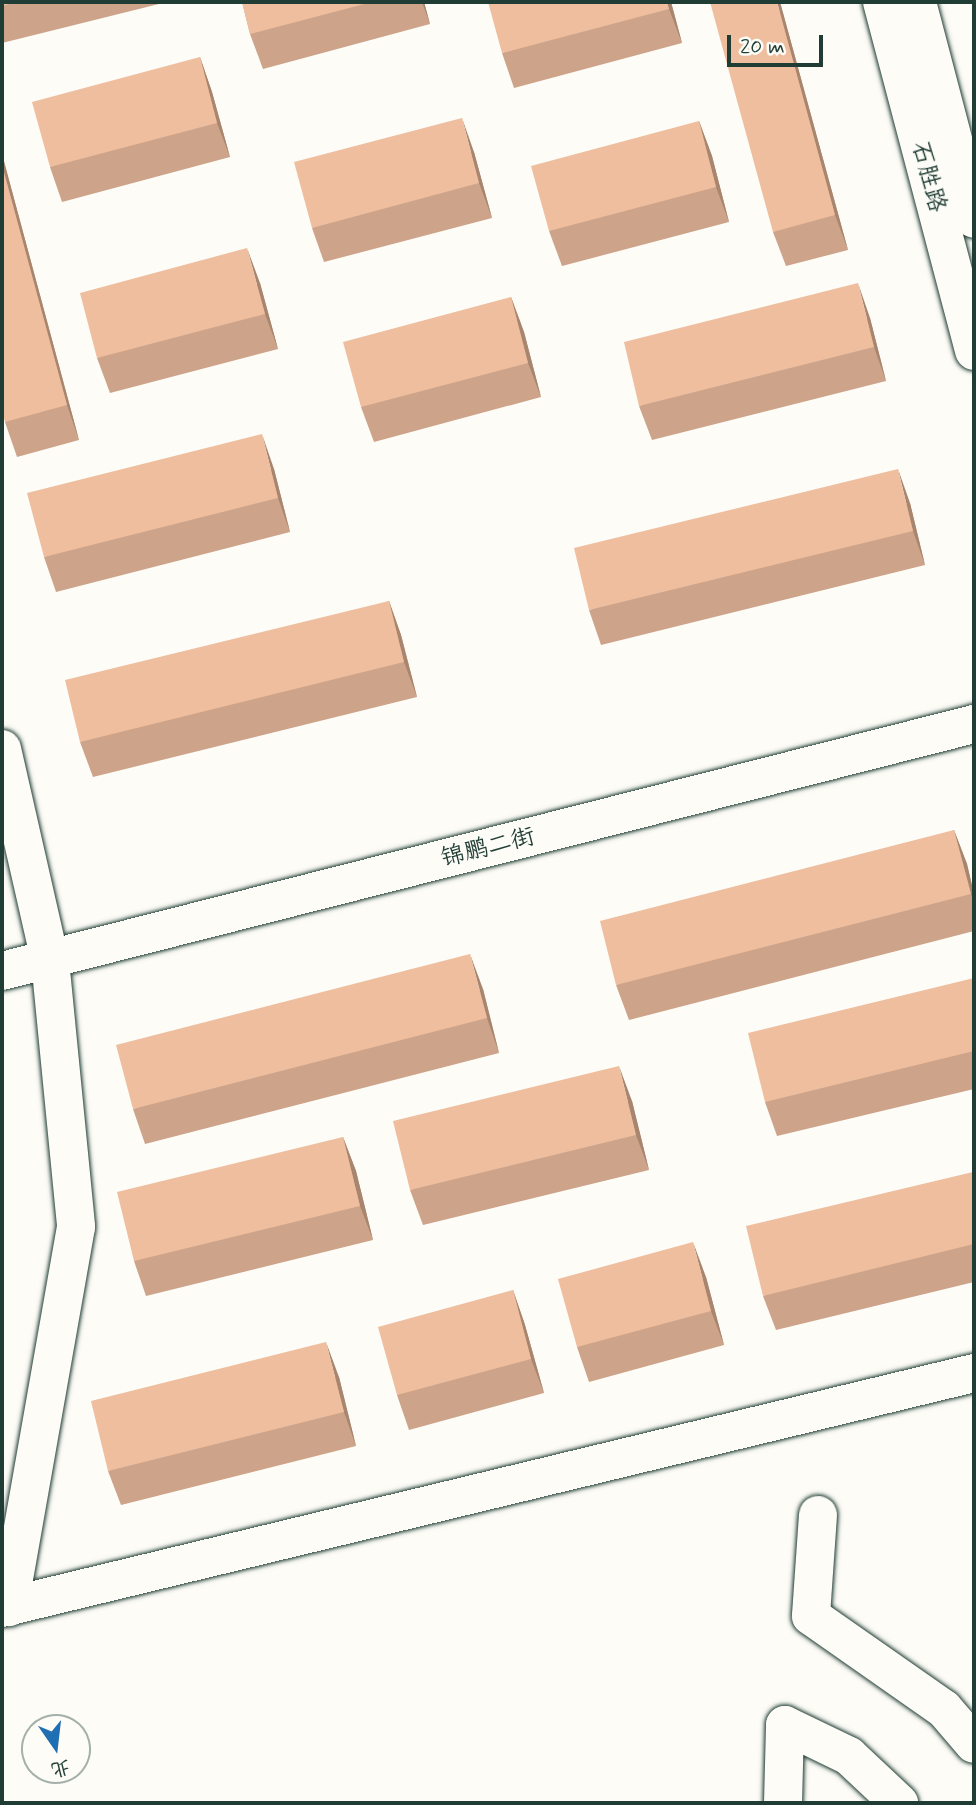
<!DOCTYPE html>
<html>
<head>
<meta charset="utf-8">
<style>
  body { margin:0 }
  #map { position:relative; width:976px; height:1805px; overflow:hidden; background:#fdfcf7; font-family:Mynerve,"LXGW WenKai TC",sans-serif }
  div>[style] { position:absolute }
  .roads { filter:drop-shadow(0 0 2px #1f3d34) drop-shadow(0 0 2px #1f3d34) }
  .minor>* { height:38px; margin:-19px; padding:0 19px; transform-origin:19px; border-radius:19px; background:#fdfcf7 }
  .wall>* { inset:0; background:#cda389 }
  .shaded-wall>* { inset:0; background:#a7856f }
  .building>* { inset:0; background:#eebe9f }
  span { translate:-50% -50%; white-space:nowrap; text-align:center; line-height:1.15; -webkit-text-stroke:7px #fdfcf7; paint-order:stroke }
  .street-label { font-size:24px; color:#1f3d34 }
  .frame { position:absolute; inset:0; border:4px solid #1f3d34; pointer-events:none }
  .north { position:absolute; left:21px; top:1714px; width:70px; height:70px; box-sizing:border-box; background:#fdfcf7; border:2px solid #a4b0a9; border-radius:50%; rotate:166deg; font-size:19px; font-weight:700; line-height:28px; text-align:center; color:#1f3d34 }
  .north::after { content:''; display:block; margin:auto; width:24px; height:32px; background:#1f6fb2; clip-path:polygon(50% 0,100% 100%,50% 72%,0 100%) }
  .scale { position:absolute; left:727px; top:35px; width:96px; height:32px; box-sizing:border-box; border:4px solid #1f3d34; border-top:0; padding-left:9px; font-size:21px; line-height:24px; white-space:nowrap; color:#1f3d34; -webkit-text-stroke:5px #fdfcf7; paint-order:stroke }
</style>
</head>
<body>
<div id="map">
  <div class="roads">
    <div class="minor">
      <i style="left:882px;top:2px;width:361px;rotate:75.2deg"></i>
      <i style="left:917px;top:2px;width:224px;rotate:75.3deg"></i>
      <i style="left:2px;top:749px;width:216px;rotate:77.2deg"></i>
      <i style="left:50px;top:960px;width:268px;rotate:84.4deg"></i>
      <i style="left:76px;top:1227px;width:386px;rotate:100deg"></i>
      <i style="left:2px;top:971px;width:1003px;rotate:-14.26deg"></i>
      <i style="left:818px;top:1515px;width:101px;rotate:94deg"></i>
      <i style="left:811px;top:1616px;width:162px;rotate:35deg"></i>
      <i style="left:944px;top:1709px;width:46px;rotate:49.4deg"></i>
      <i style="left:2px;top:1608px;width:1000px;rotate:-13.59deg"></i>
      <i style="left:783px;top:1803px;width:78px;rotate:-88.5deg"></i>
      <i style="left:785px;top:1725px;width:71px;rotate:25.8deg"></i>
      <i style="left:849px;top:1756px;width:69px;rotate:43.2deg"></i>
    </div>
  </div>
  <div class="wall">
    <i style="clip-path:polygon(2px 2px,167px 2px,2px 43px)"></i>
    <i style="clip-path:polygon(242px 2px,424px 2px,430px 24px,263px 69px,250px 34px)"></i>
    <i style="clip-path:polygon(671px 2px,682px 43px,514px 88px,502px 53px)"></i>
    <i style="clip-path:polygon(780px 2px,848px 250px,786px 266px,773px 232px)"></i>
    <i style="clip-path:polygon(200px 57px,212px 92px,230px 157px,62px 202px,50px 167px)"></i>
    <i style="clip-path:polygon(699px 121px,712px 156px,729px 222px,562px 266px,549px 231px)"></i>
    <i style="clip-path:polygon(474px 152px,492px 218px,324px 262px,312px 228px)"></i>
    <i style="clip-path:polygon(2px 154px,79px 440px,17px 457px,5px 422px)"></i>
    <i style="clip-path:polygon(260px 283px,278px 349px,110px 393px,97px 358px)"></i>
    <i style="clip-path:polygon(511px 297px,524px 332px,541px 397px,374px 442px,361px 407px)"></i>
    <i style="clip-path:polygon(870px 318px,886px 381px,652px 440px,639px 406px)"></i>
    <i style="clip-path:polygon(274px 469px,290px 532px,56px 592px,44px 557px)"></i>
    <i style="clip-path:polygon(910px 503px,925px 565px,601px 645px,589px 610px)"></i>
    <i style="clip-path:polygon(389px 601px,401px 635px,417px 697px,93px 777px,80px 742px)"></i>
    <i style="clip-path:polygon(954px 830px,967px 864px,974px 894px,974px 931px,629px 1020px,616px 985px)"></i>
    <i style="clip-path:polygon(974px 978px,974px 1089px,777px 1136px,765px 1102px)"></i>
    <i style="clip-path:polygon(483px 989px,499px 1053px,145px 1144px,133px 1109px)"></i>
    <i style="clip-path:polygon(632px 1101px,649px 1170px,423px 1225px,410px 1190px)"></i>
    <i style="clip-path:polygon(343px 1137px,356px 1171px,373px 1240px,146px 1296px,134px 1261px)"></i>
    <i style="clip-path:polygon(974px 1175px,974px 1282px,776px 1330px,763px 1296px)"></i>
    <i style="clip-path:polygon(706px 1277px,724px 1345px,589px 1382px,577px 1347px)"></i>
    <i style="clip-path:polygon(513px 1290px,525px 1325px,544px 1393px,409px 1430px,397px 1395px)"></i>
    <i style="clip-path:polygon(339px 1377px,356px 1446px,121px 1505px,108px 1471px)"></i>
  </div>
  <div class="shaded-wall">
    <i style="clip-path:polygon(422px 2px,424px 2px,430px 24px)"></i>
    <i style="clip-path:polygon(667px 2px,671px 2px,682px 43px,669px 9px)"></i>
    <i style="clip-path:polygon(777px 2px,780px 2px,848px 250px,835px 215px)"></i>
    <i style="clip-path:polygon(200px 57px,212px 92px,230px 157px,217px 123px)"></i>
    <i style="clip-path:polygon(462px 118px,474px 152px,492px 218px,479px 183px)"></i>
    <i style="clip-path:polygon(699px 121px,712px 156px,729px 222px,716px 187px)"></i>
    <i style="clip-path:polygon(2px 154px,79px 440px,67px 405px,2px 165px)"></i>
    <i style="clip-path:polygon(247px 248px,260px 283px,278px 349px,265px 314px)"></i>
    <i style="clip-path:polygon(858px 283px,870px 318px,886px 381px,874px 347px)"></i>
    <i style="clip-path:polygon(511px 297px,524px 332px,541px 397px,528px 363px)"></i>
    <i style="clip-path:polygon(262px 434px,274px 469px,290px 532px,278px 498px)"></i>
    <i style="clip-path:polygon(898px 469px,910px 503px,925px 565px,913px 531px)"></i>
    <i style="clip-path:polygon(389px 601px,401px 635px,417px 697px,404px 662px)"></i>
    <i style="clip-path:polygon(954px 830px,967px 864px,974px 894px,974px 904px,971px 894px)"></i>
    <i style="clip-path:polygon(470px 954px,483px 989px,499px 1053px,487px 1018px)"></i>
    <i style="clip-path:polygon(619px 1066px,632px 1101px,649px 1170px,636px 1135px)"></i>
    <i style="clip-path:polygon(343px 1137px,356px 1171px,373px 1240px,360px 1206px)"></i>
    <i style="clip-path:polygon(693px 1242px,706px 1277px,724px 1345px,711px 1311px)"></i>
    <i style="clip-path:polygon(513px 1290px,525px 1325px,544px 1393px,531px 1359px)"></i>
    <i style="clip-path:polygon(326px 1342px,339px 1377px,356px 1446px,344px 1412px)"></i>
  </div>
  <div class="building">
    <i style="clip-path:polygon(2px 2px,17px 2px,2px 6px)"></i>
    <i style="clip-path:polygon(242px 2px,372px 2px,250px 34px)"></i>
    <i style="clip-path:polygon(488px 2px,667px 2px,669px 9px,502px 53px)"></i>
    <i style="clip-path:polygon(710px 2px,777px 2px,835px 215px,773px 232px)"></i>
    <i style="clip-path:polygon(200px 57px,217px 123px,50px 167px,32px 102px)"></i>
    <i style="clip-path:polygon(462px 118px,479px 183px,312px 228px,294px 162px)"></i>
    <i style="clip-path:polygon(699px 121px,716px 187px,549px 231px,531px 166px)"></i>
    <i style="clip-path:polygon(2px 165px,67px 405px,5px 422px,2px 411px)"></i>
    <i style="clip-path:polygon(247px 248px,265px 314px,97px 358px,80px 293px)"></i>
    <i style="clip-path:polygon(858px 283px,874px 347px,639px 406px,624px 342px)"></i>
    <i style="clip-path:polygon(511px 297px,528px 363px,361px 407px,343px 342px)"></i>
    <i style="clip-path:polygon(262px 434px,278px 498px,44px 557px,27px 493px)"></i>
    <i style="clip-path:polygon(898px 469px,913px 531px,589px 610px,574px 548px)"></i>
    <i style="clip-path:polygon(389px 601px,404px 662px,80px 742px,65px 680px)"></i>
    <i style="clip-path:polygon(954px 830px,971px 894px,616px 985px,600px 921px)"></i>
    <i style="clip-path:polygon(470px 954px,487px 1018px,133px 1109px,116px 1045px)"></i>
    <i style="clip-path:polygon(974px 978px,974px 1051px,765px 1102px,748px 1033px)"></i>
    <i style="clip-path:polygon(619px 1066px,636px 1135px,410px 1190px,393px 1121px)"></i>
    <i style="clip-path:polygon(343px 1137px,360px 1206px,134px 1261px,117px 1192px)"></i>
    <i style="clip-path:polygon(973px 1172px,974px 1177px,974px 1244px,763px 1296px,746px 1226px)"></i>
    <i style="clip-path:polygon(693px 1242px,711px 1311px,577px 1347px,558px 1279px)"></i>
    <i style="clip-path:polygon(513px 1290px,531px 1359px,397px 1395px,378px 1327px)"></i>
    <i style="clip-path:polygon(326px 1342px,344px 1412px,108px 1471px,91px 1401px)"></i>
  </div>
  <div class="street-label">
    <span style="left:928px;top:177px;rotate:75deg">石胜路</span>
    <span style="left:488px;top:848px;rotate:-14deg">锦鹏二街</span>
  </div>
  <div class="frame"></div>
  <div class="north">北</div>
  <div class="scale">20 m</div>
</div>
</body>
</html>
